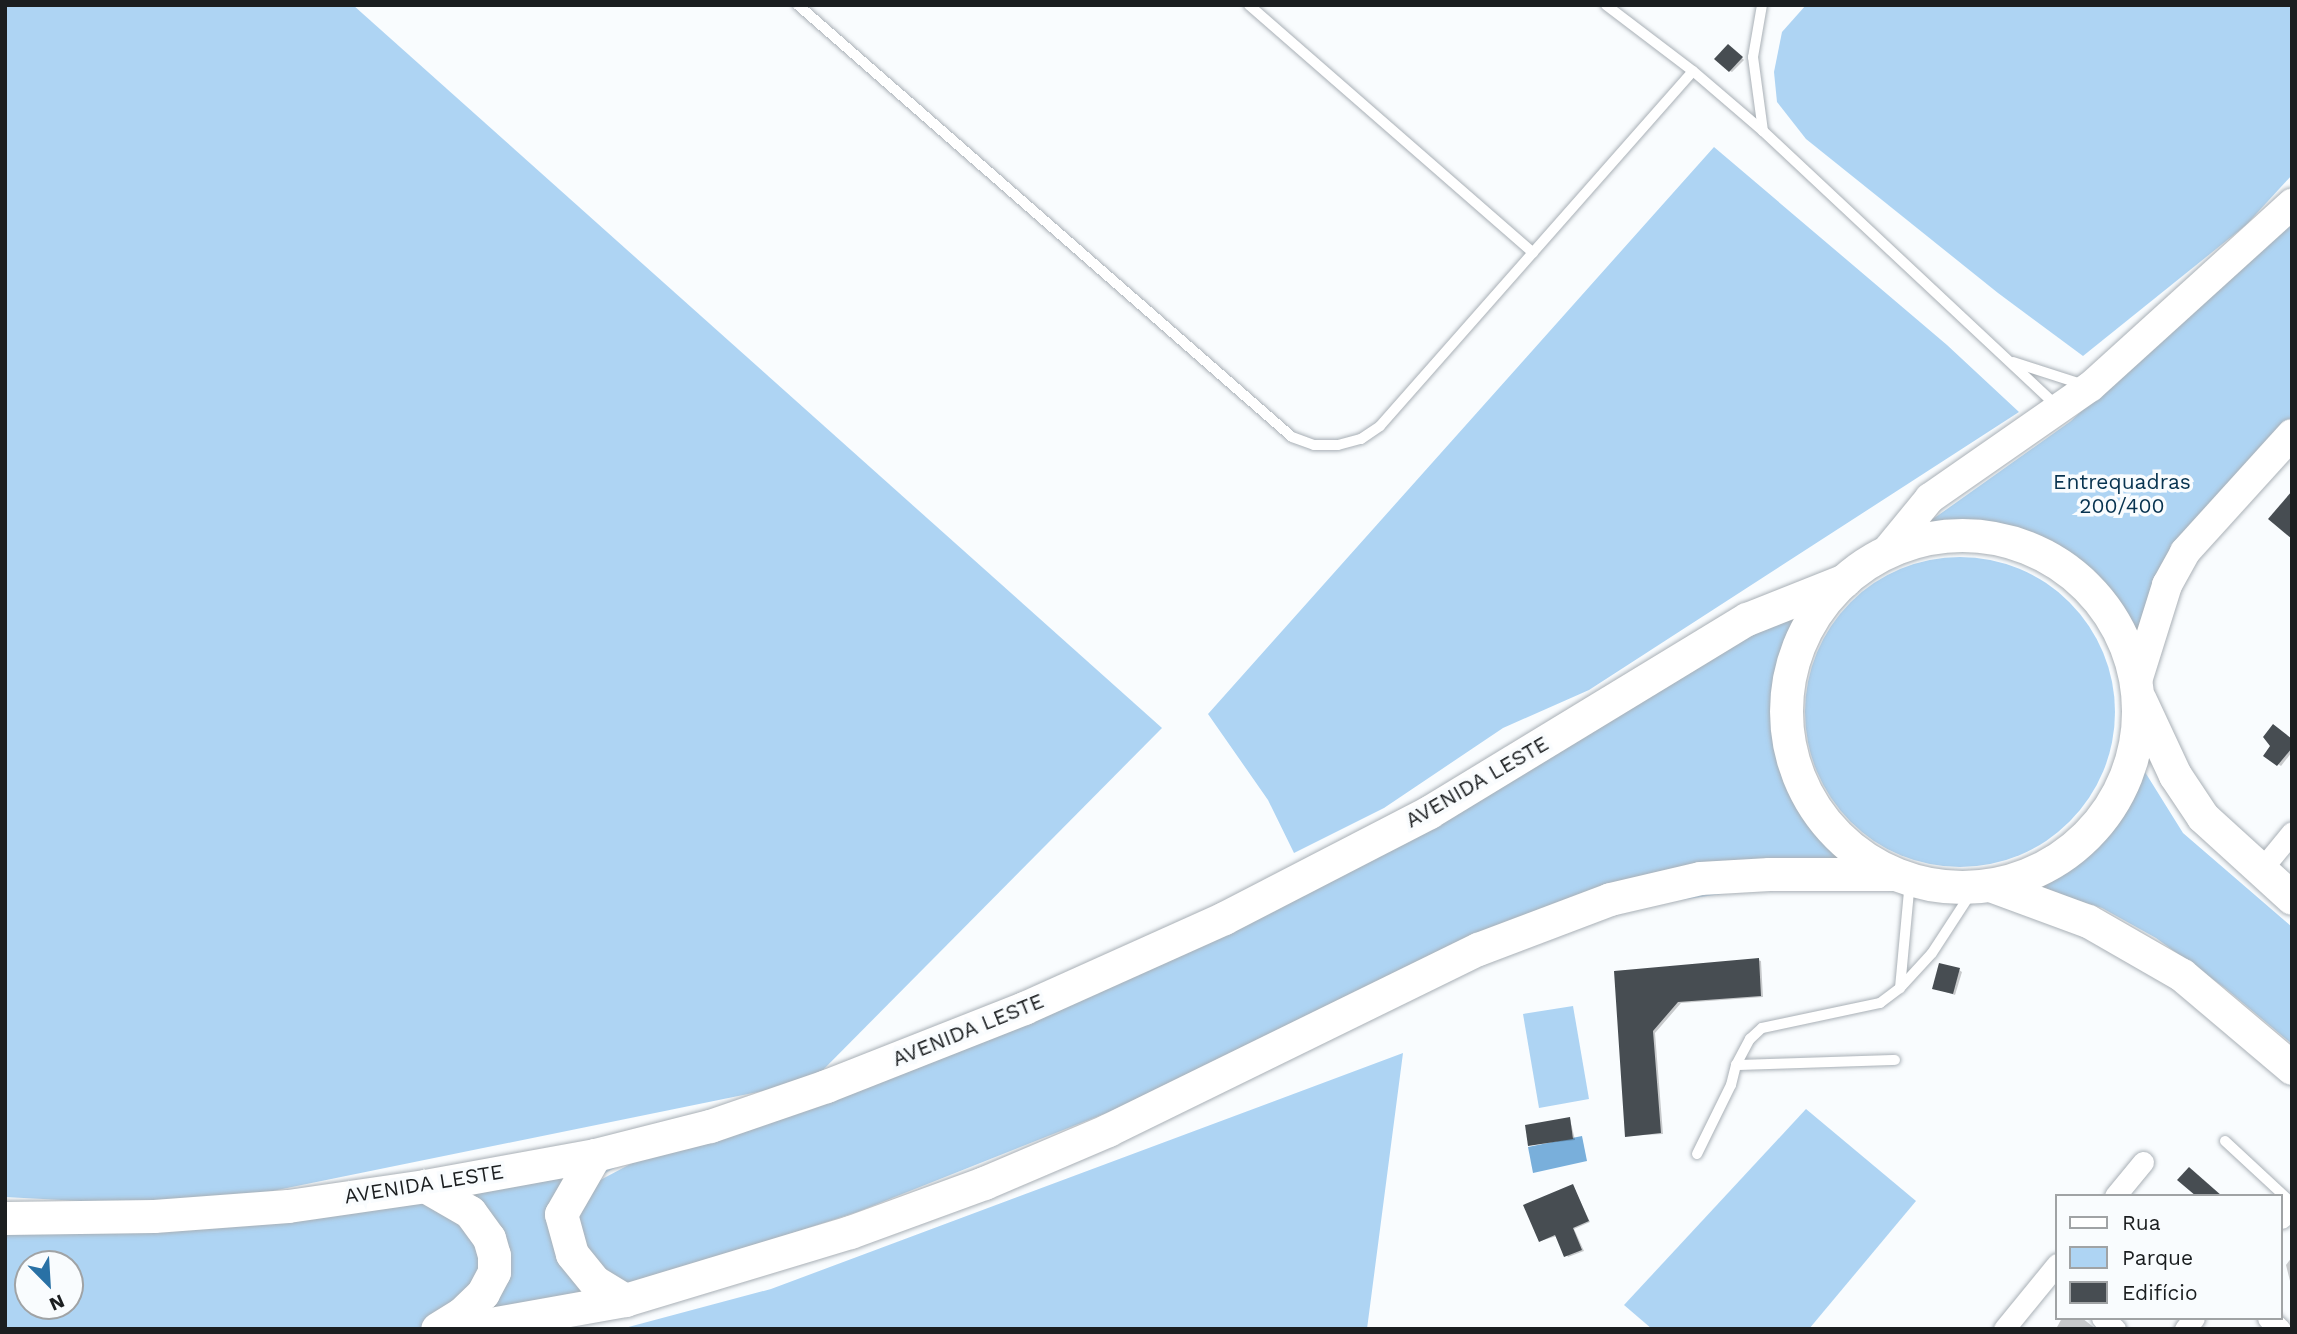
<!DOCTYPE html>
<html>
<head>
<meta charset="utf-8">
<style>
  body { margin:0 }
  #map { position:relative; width:2297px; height:1334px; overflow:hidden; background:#f9fcfe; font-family:"Work Sans",sans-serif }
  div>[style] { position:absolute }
  .green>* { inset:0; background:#aed4f3 }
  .round { border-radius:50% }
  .water>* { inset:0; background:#79afdb }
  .shadow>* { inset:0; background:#0003 }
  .building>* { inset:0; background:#474d52 }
  .roads { filter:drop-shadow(0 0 2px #a9b0b6) drop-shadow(0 0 2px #a9b0b6) }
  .service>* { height:10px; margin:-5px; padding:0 5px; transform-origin:5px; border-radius:5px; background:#fff }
  .minor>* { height:21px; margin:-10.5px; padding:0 10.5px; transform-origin:10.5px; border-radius:10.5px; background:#fff }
  .secondary>* { height:30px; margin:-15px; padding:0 15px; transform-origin:15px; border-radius:15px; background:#fff }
  .primary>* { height:33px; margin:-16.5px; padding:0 16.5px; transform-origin:16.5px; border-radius:16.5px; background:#fff }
  .primary>.ring { margin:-16.5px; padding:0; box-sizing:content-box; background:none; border:33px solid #fff; border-radius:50% }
  span { translate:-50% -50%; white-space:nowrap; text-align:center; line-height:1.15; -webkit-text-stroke:7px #f9fcfe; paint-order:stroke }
  .park-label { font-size:21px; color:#073350 }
  .street-label { font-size:21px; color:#1b1e20 }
  .frame { position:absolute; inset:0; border:7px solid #1b1e20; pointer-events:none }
  .legend { position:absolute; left:2055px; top:1194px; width:228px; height:126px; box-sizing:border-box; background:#f9fcfe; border:2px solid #a0a3a5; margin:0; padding:9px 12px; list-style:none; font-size:21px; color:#1b1e20 }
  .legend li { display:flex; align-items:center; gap:14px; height:35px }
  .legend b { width:35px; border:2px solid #a0a3a5 }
  .north { position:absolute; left:14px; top:1250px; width:70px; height:70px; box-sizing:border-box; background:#f9fcfe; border:2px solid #a0a3a5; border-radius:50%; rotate:156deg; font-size:19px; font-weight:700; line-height:28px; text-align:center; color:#1b1e20 }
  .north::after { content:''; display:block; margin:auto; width:24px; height:32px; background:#2971a5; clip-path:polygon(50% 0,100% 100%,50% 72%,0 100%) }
</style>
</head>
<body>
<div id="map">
  <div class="green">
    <i style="clip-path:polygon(5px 5px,353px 5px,1162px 728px,812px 1081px,194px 1207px,5px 1197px)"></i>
    <i style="clip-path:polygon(1806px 5px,2292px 5px,2292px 175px,2246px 225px,2083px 356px,1998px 293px,1806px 139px,1777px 102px,1774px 72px,1782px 32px)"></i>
    <i style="clip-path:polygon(1714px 147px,1947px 345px,2019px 412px,1589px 690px,1503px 728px,1384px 808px,1294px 853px,1268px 800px,1208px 714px)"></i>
    <i style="clip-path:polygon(2292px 214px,2292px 434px,2189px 553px,2137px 668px,2110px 602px,2055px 556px,1981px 524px,1902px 541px,2071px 421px)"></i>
    <i class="round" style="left:1805px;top:557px;width:310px;height:310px"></i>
    <i style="clip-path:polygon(1828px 590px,1796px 644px,1784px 697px,1788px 752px,1809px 803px,1844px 845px,1884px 870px,1620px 909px,857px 1212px,643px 1282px,589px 1286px,566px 1256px,589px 1186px,638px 1160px,1226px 921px)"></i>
    <i style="clip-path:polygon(2140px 764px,2183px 833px,2292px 927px,2292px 1044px,2225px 988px,2156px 938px,2102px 908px,2027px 884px,2065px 866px,2093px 842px,2128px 801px)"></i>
    <i style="clip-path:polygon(1573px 1006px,1589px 1099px,1539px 1108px,1523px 1014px)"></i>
    <i style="clip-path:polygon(1403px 1053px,1367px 1329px,621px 1329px,771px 1289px)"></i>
    <i style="clip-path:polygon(1806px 1109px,1916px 1201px,1809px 1329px,1652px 1329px,1624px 1305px)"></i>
    <i style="clip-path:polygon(631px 1159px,587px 1183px,562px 1216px,587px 1290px,465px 1323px,490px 1297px,466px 1215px,423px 1201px)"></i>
    <i style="clip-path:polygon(evenodd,421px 1202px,464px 1217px,492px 1255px,435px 1329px,5px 1329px,5px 1233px,421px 1202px,28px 1264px,70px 1264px,70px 1306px,28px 1306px,28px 1264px)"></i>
  </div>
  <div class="water">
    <i style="clip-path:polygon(1582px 1136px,1587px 1161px,1533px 1173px,1528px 1147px)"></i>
  </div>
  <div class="shadow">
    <i style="clip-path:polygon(1731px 48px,1744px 60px,1732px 72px,1730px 71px)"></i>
    <i style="clip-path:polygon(2292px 740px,2292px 752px,2281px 766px,2265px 755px,2272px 746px)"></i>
    <i style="clip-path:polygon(1758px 960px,1761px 961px,1763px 997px,1681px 1003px,1655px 1033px,1663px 1134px,1627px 1136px,1616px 973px)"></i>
    <i style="clip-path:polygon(1959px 970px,1962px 972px,1955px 995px,1937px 989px)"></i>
    <i style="clip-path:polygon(1570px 1119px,1575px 1140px,1529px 1145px)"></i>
    <i style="clip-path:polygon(1573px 1186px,1590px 1222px,1574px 1229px,1584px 1251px,1568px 1257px,1557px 1236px,1540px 1241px)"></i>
    <i style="clip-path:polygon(2292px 1257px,2292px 1289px,2286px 1265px)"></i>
    <i style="clip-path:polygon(2062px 1318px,2082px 1318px,2096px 1329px,2056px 1329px)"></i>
  </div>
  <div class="building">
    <i style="clip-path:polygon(1728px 44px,1743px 57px,1729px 72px,1714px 59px)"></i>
    <i style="clip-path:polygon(2292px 491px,2292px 539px,2268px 519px)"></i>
    <i style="clip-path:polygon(2273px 724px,2292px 739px,2292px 748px,2277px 766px,2263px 756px,2270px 746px,2263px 737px)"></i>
    <i style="clip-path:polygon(1759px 958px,1761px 996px,1678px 1002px,1653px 1031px,1661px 1133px,1625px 1137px,1614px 971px)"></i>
    <i style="clip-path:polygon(1939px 963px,1960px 968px,1953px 994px,1932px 989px)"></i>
    <i style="clip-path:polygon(1570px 1117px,1573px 1139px,1528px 1146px,1525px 1125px)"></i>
    <i style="clip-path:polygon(2189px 1167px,2222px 1196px,2196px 1196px,2177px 1180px)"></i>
    <i style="clip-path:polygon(1573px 1184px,1589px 1221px,1573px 1228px,1582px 1250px,1564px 1257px,1555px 1235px,1539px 1242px,1523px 1205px)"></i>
  </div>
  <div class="roads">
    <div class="service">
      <i style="left:798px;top:5px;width:656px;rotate:41.17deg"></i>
      <i style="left:1292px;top:437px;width:23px;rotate:20deg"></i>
      <i style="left:1314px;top:445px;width:24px"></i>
      <i style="left:1338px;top:445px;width:24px;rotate:-15deg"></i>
      <i style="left:1361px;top:439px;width:23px;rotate:-34deg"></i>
      <i style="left:1380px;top:426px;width:473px;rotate:-48.6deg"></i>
      <i style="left:1249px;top:5px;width:377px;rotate:41.1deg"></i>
      <i style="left:1606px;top:5px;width:109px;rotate:37.2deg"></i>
      <i style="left:1693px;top:71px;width:92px;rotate:40.6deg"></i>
      <i style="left:1762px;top:5px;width:53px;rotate:99.8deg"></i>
      <i style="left:1753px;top:57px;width:75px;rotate:82.3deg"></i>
      <i style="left:1763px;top:131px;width:405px;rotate:43.1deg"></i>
      <i style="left:2013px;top:362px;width:75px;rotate:17.9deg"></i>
      <i style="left:1900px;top:988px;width:108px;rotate:-84.7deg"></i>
      <i style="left:1736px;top:1065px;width:159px;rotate:-1.8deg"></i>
      <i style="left:2225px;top:1141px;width:91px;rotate:42.8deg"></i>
      <i style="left:1697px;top:1154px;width:77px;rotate:-63.8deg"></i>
      <i style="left:1731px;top:1085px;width:21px;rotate:-76deg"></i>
      <i style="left:1736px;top:1065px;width:30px;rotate:-62deg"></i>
      <i style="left:1750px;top:1039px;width:16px;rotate:-43deg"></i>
      <i style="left:1762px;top:1028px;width:121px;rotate:-12deg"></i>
      <i style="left:1880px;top:1003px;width:25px;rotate:-37deg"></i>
      <i style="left:1900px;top:988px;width:47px;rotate:-47.6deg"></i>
      <i style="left:1932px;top:953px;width:79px;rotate:-56.9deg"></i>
    </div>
    <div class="minor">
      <i style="left:2260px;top:871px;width:50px;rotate:-50.6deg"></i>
      <i style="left:2115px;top:1196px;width:44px;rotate:-50.5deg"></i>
      <i style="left:2281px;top:1218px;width:16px;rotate:-47deg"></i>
      <i style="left:2102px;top:1318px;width:17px;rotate:40deg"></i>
      <i style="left:2268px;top:1318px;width:16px;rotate:43deg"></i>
      <i style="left:2004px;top:1329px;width:84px;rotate:-50.8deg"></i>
      <i style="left:2185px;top:1329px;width:14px;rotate:-51deg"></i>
    </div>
    <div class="secondary">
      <i style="left:1885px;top:553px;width:71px;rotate:-50.7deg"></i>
      <i style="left:1930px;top:498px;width:195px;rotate:-34.8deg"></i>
      <i style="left:2090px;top:387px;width:273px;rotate:-42.2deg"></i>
      <i style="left:2137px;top:681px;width:101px;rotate:-72.6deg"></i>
      <i style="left:2167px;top:585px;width:38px;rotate:-61deg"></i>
      <i style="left:2185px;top:552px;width:159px;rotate:-47.8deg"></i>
    </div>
    <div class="primary">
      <i class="ring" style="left:1786px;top:535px;width:319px;height:319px"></i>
      <i style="left:2140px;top:700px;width:83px;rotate:65deg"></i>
      <i style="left:2175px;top:775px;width:50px;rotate:56.3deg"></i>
      <i style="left:2203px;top:817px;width:120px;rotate:42.3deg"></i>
      <i style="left:1990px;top:885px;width:104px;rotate:20.2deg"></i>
      <i style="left:2088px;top:921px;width:108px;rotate:29.9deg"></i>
      <i style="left:2182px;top:975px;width:144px;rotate:40.2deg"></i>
      <i style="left:595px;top:1155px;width:68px;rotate:120deg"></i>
      <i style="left:561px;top:1214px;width:41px;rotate:74.6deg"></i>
      <i style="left:572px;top:1254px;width:36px;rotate:51deg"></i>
      <i style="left:595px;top:1282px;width:35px;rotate:31deg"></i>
      <i style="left:425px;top:1186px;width:52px;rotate:30deg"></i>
      <i style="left:470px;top:1212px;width:32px;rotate:54deg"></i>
      <i style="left:489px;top:1238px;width:18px;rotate:74deg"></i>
      <i style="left:494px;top:1255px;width:17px;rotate:90deg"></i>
      <i style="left:494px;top:1272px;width:24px;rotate:118deg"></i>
      <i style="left:483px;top:1293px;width:30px;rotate:136deg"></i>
      <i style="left:461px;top:1314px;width:28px;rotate:148deg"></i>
      <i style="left:5px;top:1218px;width:149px;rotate:-0.8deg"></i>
      <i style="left:154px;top:1216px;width:134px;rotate:-4.3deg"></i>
      <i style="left:288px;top:1206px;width:138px;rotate:-8.3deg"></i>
      <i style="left:425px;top:1186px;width:173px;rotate:-10.3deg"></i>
      <i style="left:595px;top:1155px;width:119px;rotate:-14.2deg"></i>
      <i style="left:710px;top:1126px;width:123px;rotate:-19deg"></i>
      <i style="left:826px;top:1086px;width:213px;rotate:-21.5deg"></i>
      <i style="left:1024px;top:1008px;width:219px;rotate:-24.2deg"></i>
      <i style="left:1224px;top:918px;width:231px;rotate:-27.3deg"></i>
      <i style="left:1429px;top:812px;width:372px;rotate:-31.3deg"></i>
      <i style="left:1747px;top:619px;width:105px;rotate:-21.7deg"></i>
      <i style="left:462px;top:1329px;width:166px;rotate:-10.1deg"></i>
      <i style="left:625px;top:1300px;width:235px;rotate:-16.8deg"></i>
      <i style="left:850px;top:1232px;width:143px;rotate:-20.1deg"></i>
      <i style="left:984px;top:1183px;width:135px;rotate:-23.1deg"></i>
      <i style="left:1108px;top:1130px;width:412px;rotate:-26.1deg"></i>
      <i style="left:1478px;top:949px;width:141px;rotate:-20.7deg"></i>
      <i style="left:1610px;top:899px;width:92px;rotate:-13.1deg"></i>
      <i style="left:1700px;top:878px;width:69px;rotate:-3.3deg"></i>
      <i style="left:1769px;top:874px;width:124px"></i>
    </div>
  </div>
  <div class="park-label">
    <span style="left:2122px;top:494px">Entrequadras<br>200/400</span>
  </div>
  <div class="street-label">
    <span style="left:1477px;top:782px;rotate:-30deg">AVENIDA LESTE</span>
    <span style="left:968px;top:1030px;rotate:-22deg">AVENIDA LESTE</span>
    <span style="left:424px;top:1184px;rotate:-9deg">AVENIDA LESTE</span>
  </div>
  <div class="frame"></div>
  <ul class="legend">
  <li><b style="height:9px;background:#fff"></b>Rua</li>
  <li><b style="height:19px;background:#aed4f3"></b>Parque</li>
  <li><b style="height:19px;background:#474d52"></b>Edifício</li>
  </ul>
  <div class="north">N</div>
</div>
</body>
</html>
